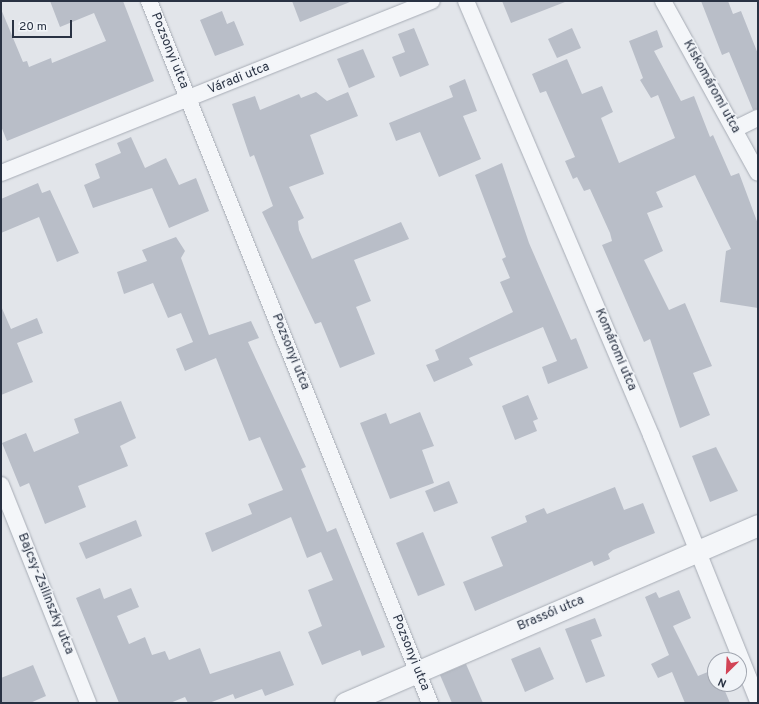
<!DOCTYPE html>
<html>
<head>
<meta charset="utf-8">
<style>
  body { margin:0 }
  #map { position:relative; width:759px; height:704px; overflow:hidden; background:#e2e5ea; font-family:Overpass,sans-serif }
  div>[style] { position:absolute }
  .building>* { inset:0; background:#b9bec8 }
  .roads { filter:drop-shadow(0 0 1px #a7acb5) drop-shadow(0 0 1px #a7acb5) }
  .minor>* { height:16px; margin:-8px; padding:0 8px; transform-origin:8px; border-radius:8px; background:#f4f6f9 }
  .tertiary>* { height:21px; margin:-10.5px; padding:0 10.5px; transform-origin:10.5px; border-radius:10.5px; background:#f4f6f9 }
  span { translate:-50% -50%; white-space:nowrap; text-align:center; line-height:1.15; -webkit-text-stroke:3px #f1f4f8; paint-order:stroke }
  .street-label { font-size:13px; color:#293243 }
  .frame { position:absolute; inset:0; border:2px solid #293243; pointer-events:none }
  .north { position:absolute; left:707px; top:652px; width:40px; height:40px; box-sizing:border-box; background:#f1f4f8; border:1px solid #a1a6b0; border-radius:50%; rotate:204deg; font-size:11px; font-weight:700; line-height:16px; text-align:center; color:#293243 }
  .north::after { content:''; display:block; margin:auto; width:14px; height:18px; background:#d24456; clip-path:polygon(50% 0,100% 100%,50% 72%,0 100%) }
  .scale { position:absolute; left:12px; top:20px; width:60px; height:18px; box-sizing:border-box; border:2px solid #293243; border-top:0; padding-left:5px; font-size:12px; line-height:14px; white-space:nowrap; color:#293243; -webkit-text-stroke:3px #f1f4f8; paint-order:stroke }
</style>
</head>
<body>
<div id="map">
  <div class="building">
    <i style="clip-path:polygon(50px 1px,123px 1px,154px 81px,7px 141px,1px 126px,1px 9px,23px 62px,27px 61px,29px 67px,51px 58px,52px 63px,106px 41px,94px 13px,60px 27px)"></i>
    <i style="clip-path:polygon(292px 1px,350px 1px,350px 2px,300px 22px)"></i>
    <i style="clip-path:polygon(502px 1px,565px 1px,565px 2px,511px 23px)"></i>
    <i style="clip-path:polygon(701px 1px,728px 1px,733px 14px,741px 11px,758px 54px,758px 109px,753px 110px,729px 52px,722px 55px)"></i>
    <i style="clip-path:polygon(222px 11px,227px 24px,234px 21px,244px 45px,215px 56px,200px 20px)"></i>
    <i style="clip-path:polygon(414px 28px,429px 65px,400px 77px,392px 57px,405px 52px,398px 34px)"></i>
    <i style="clip-path:polygon(572px 28px,581px 48px,557px 58px,548px 39px)"></i>
    <i style="clip-path:polygon(657px 30px,663px 47px,654px 51px,681px 101px,694px 96px,710px 137px,713px 135px,731px 176px,739px 173px,758px 224px,758px 308px,720px 302px,726px 251px,731px 249px,695px 175px,656px 192px,663px 207px,647px 213px,663px 251px,644px 260px,669px 310px,685px 303px,712px 366px,693px 373px,710px 415px,680px 428px,650px 339px,644px 342px,602px 245px,612px 241px,610px 233px,590px 189px,584px 191px,577px 177px,573px 179px,565px 161px,575px 157px,546px 91px,540px 93px,532px 74px,567px 59px,582px 94px,602px 86px,613px 112px,601px 118px,619px 163px,675px 138px,658px 95px,651px 98px,640px 80px,643px 78px,629px 41px)"></i>
    <i style="clip-path:polygon(363px 49px,375px 77px,349px 88px,337px 59px)"></i>
    <i style="clip-path:polygon(465px 79px,477px 111px,463px 116px,481px 159px,439px 177px,420px 132px,396px 141px,389px 123px,453px 97px,449px 86px)"></i>
    <i style="clip-path:polygon(316px 92px,327px 101px,348px 92px,358px 116px,310px 135px,324px 174px,289px 187px,304px 218px,298px 221px,299px 230px,312px 259px,401px 222px,409px 239px,354px 260px,371px 301px,356px 307px,375px 354px,340px 368px,321px 322px,315px 324px,262px 212px,273px 206px,254px 155px,250px 157px,232px 104px,255px 96px,260px 110px,299px 94px,301px 98px)"></i>
    <i style="clip-path:polygon(131px 137px,145px 168px,166px 158px,179px 185px,196px 178px,209px 211px,169px 228px,152px 188px,93px 208px,84px 185px,100px 178px,95px 164px,121px 153px,117px 143px)"></i>
    <i style="clip-path:polygon(502px 163px,529px 243px,571px 340px,576px 338px,588px 368px,548px 384px,542px 367px,557px 361px,543px 327px,469px 358px,473px 365px,434px 382px,426px 365px,439px 360px,435px 350px,513px 312px,500px 282px,510px 278px,502px 259px,506px 257px,475px 175px)"></i>
    <i style="clip-path:polygon(38px 183px,42px 193px,50px 190px,79px 253px,57px 262px,39px 217px,1px 233px,1px 199px)"></i>
    <i style="clip-path:polygon(176px 237px,185px 251px,181px 258px,209px 335px,251px 321px,259px 338px,248px 342px,306px 467px,301px 469px,327px 532px,336px 528px,385px 647px,362px 656px,360px 650px,322px 665px,308px 632px,322px 626px,308px 590px,333px 580px,321px 552px,307px 558px,291px 517px,212px 552px,205px 533px,252px 514px,248px 504px,283px 490px,260px 437px,249px 441px,216px 358px,185px 371px,176px 349px,193px 342px,181px 313px,168px 318px,153px 283px,124px 294px,117px 272px,147px 261px,142px 250px)"></i>
    <i style="clip-path:polygon(1px 306px,11px 329px,37px 318px,43px 333px,17px 343px,33px 382px,1px 395px)"></i>
    <i style="clip-path:polygon(528px 395px,538px 419px,533px 421px,537px 431px,515px 440px,502px 406px)"></i>
    <i style="clip-path:polygon(121px 401px,136px 438px,120px 446px,128px 466px,78px 486px,86px 507px,45px 524px,29px 483px,20px 487px,2px 443px,26px 433px,34px 452px,79px 433px,74px 419px)"></i>
    <i style="clip-path:polygon(420px 412px,434px 446px,422px 450px,434px 483px,390px 499px,360px 423px,386px 413px,390px 424px)"></i>
    <i style="clip-path:polygon(716px 447px,738px 491px,710px 502px,692px 456px)"></i>
    <i style="clip-path:polygon(449px 481px,458px 503px,434px 512px,425px 491px)"></i>
    <i style="clip-path:polygon(615px 487px,624px 510px,643px 503px,655px 533px,613px 550px,608px 554px,610px 559px,594px 566px,592px 561px,475px 611px,463px 582px,503px 566px,491px 537px,527px 522px,525px 516px,544px 508px,547px 514px)"></i>
    <i style="clip-path:polygon(136px 520px,142px 536px,86px 559px,79px 543px)"></i>
    <i style="clip-path:polygon(423px 532px,445px 585px,418px 596px,396px 543px)"></i>
    <i style="clip-path:polygon(100px 588px,104px 599px,131px 588px,139px 607px,117px 616px,129px 644px,145px 637px,152px 655px,165px 651px,169px 660px,200px 648px,210px 674px,280px 651px,294px 685px,265px 696px,262px 689px,235px 699px,233px 694px,209px 703px,188px 703px,185px 697px,170px 703px,119px 703px,76px 598px)"></i>
    <i style="clip-path:polygon(679px 590px,691px 618px,673px 626px,698px 676px,715px 669px,715px 684px,722px 684px,730px 703px,685px 703px,672px 672px,658px 678px,651px 664px,669px 655px,645px 597px,656px 592px,659px 598px)"></i>
    <i style="clip-path:polygon(595px 618px,602px 636px,591px 640px,605px 676px,586px 683px,565px 629px)"></i>
    <i style="clip-path:polygon(540px 647px,554px 679px,525px 692px,511px 659px)"></i>
    <i style="clip-path:polygon(466px 664px,483px 703px,452px 703px,440px 675px)"></i>
    <i style="clip-path:polygon(33px 665px,46px 696px,30px 703px,1px 703px,1px 678px)"></i>
  </div>
  <div class="roads">
    <div class="minor">
      <i style="left:149px;top:1px;width:756px;rotate:68.18deg"></i>
      <i style="left:466px;top:1px;width:472px;rotate:66.9deg"></i>
      <i style="left:651px;top:435px;width:287px;rotate:68.1deg"></i>
      <i style="left:663px;top:1px;width:196px;rotate:61.1deg"></i>
      <i style="left:735px;top:129px;width:25px;rotate:-26deg"></i>
      <i style="left:1px;top:173px;width:464px;rotate:-21.8deg"></i>
      <i style="left:1px;top:485px;width:235px;rotate:68.2deg"></i>
    </div>
    <div class="tertiary">
      <i style="left:345px;top:703px;width:450px;rotate:-23.3deg"></i>
    </div>
  </div>
  <div class="street-label">
    <span style="left:169px;top:51px;rotate:68deg">Pozsonyi utca</span>
    <span style="left:239px;top:79px;rotate:-22deg">Váradi utca</span>
    <span style="left:711px;top:87px;rotate:61deg">Kiskomáromi utca</span>
    <span style="left:615px;top:350px;rotate:67deg">Komáromi utca</span>
    <span style="left:290px;top:352px;rotate:68deg">Pozsonyi utca</span>
    <span style="left:45px;top:594px;rotate:68deg">Bajcsy-Zsilinszky utca</span>
    <span style="left:551px;top:614px;rotate:-23deg">Brassói utca</span>
    <span style="left:410px;top:653px;rotate:68deg">Pozsonyi utca</span>
  </div>
  <div class="frame"></div>
  <div class="north">N</div>
  <div class="scale">20 m</div>
</div>
</body>
</html>
